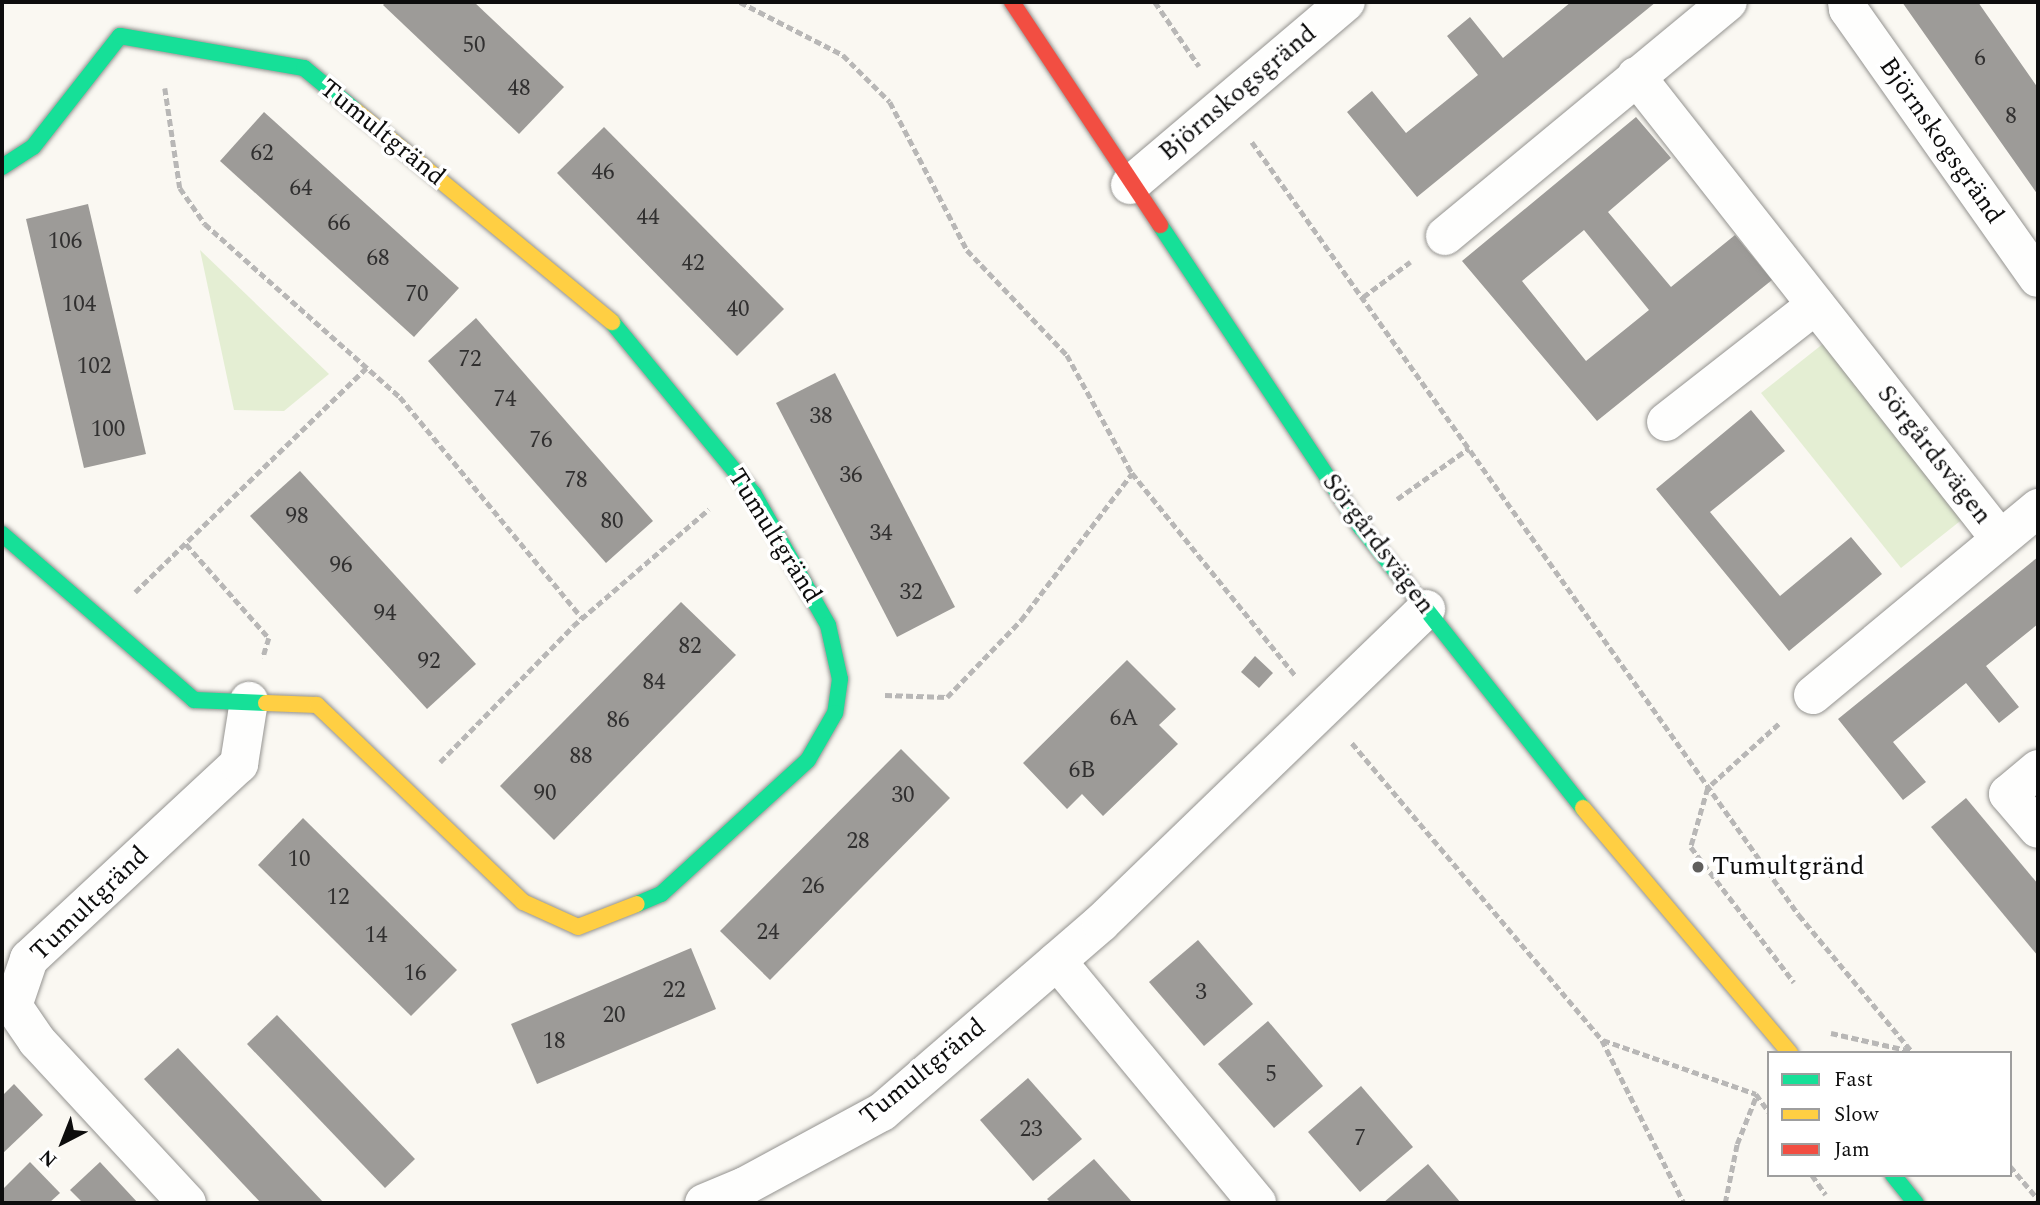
<!DOCTYPE html>
<html>
<head>
<meta charset="utf-8">
<style>
  body { margin:0 }
  #map { position:relative; width:2040px; height:1205px; overflow:hidden; background:#faf8f2; font-family:Spectral,serif }
  div>[style] { position:absolute }
  .green>* { inset:0; background:#e4eed3 }
  .building>* { inset:0; background:#9d9b98 }
  .path>* { height:4.5px; margin-top:-2.25px; transform-origin:0; background:repeating-linear-gradient(90deg,#b8b7b6 0 7px,transparent 0 10.5px) }
  .roads { filter:drop-shadow(0 0 2px #949390) drop-shadow(0 0 2px #949390) }
  .street>* { height:38px; margin:-19px; padding:0 19px; transform-origin:19px; border-radius:19px; background:#fefefd }
  .fast>* { height:16px; margin:-8px; padding:0 8px; transform-origin:8px; border-radius:8px; background:#16e098 }
  .slow>* { height:16px; margin:-8px; padding:0 8px; transform-origin:8px; border-radius:8px; background:#ffcf43 }
  .jam>* { height:16px; margin:-8px; padding:0 8px; transform-origin:8px; border-radius:8px; background:#f24e42 }
  .dots>* { width:19px; height:19px; translate:-50% -50%; box-sizing:border-box; border:4px solid #fff; border-radius:50% }
  span { translate:-50% -50%; white-space:nowrap; text-align:center; line-height:1.15; -webkit-text-stroke:7px #fff; paint-order:stroke }
  .number-label { font-size:23px; color:#313030 }
  .number-label span { -webkit-text-stroke-width:0 }
  .street-label { font-size:26px; color:#0d0d0d }
  .poi-label { font-size:26px; color:#0d0d0d }
  .left { translate:0 -50%; text-align:left }
  .frame { position:absolute; inset:0; border:4px solid #0d0d0d; pointer-events:none }
  .legend { position:absolute; left:1767px; top:1051px; width:245px; height:126px; box-sizing:border-box; background:#fff; border:2px solid #9e9e9e; margin:0; padding:9px 12px; list-style:none; font-size:21px; color:#0d0d0d }
  .legend li { display:flex; align-items:center; gap:14px; height:35px }
  .legend b { width:35px; border:2px solid #9e9e9e }
  .north { position:absolute; left:28px; top:1107px; width:70px; height:70px; -webkit-text-stroke:5px #fff; paint-order:stroke; rotate:222deg; font-size:19px; font-weight:700; line-height:28px; text-align:center; color:#0d0d0d }
  .north::after { content:''; display:block; margin:auto; width:24px; height:32px; background:#0d0d0d; clip-path:polygon(50% 0,100% 100%,50% 72%,0 100%) }
</style>
</head>
<body>
<div id="map">
  <div class="green">
    <i style="clip-path:polygon(200px 250px,329px 374px,284px 411px,234px 410px)"></i>
    <i style="clip-path:polygon(1824px 343px,1964px 518px,1901px 568px,1761px 393px)"></i>
  </div>
  <div class="building">
    <i style="clip-path:polygon(386px 2px,474px 2px,564px 87px,519px 134px,383px 5px)"></i>
    <i style="clip-path:polygon(1571px 2px,1656px 2px,1417px 197px,1347px 112px,1372px 91px,1406px 133px,1478px 75px,1447px 36px,1470px 17px,1503px 58px)"></i>
    <i style="clip-path:polygon(1902px 2px,1978px 2px,1987px 15px,2038px 88px,2038px 195px)"></i>
    <i style="clip-path:polygon(264px 112px,459px 288px,414px 337px,220px 161px)"></i>
    <i style="clip-path:polygon(evenodd,1636px 117px,1671px 158px,1608px 212px,1671px 287px,1735px 235px,1772px 280px,1597px 421px,1462px 261px,1636px 117px,1584px 230px,1649px 310px,1586px 361px,1522px 281px,1584px 230px)"></i>
    <i style="clip-path:polygon(604px 127px,784px 309px,737px 356px,557px 173px)"></i>
    <i style="clip-path:polygon(88px 204px,146px 454px,84px 468px,26px 219px)"></i>
    <i style="clip-path:polygon(476px 318px,653px 521px,606px 563px,428px 361px)"></i>
    <i style="clip-path:polygon(835px 373px,955px 607px,897px 637px,776px 403px)"></i>
    <i style="clip-path:polygon(1751px 410px,1785px 451px,1710px 512px,1780px 596px,1851px 537px,1882px 574px,1789px 651px,1656px 489px)"></i>
    <i style="clip-path:polygon(300px 471px,476px 664px,427px 709px,250px 516px)"></i>
    <i style="clip-path:polygon(2038px 557px,2038px 624px,1986px 666px,2019px 707px,1999px 723px,1966px 683px,1893px 742px,1926px 782px,1903px 800px,1838px 719px)"></i>
    <i style="clip-path:polygon(681px 602px,736px 655px,554px 840px,500px 786px)"></i>
    <i style="clip-path:polygon(1255px 656px,1273px 673px,1259px 688px,1241px 672px)"></i>
    <i style="clip-path:polygon(1127px 660px,1176px 709px,1159px 725px,1178px 744px,1103px 816px,1082px 794px,1067px 809px,1023px 763px)"></i>
    <i style="clip-path:polygon(901px 749px,950px 798px,770px 980px,720px 931px)"></i>
    <i style="clip-path:polygon(1966px 798px,2038px 884px,2038px 956px,1931px 827px)"></i>
    <i style="clip-path:polygon(303px 818px,457px 970px,411px 1016px,258px 865px)"></i>
    <i style="clip-path:polygon(1198px 940px,1253px 1004px,1204px 1046px,1149px 982px)"></i>
    <i style="clip-path:polygon(691px 948px,716px 1009px,537px 1084px,511px 1024px)"></i>
    <i style="clip-path:polygon(277px 1015px,415px 1159px,385px 1188px,247px 1044px)"></i>
    <i style="clip-path:polygon(1268px 1021px,1323px 1086px,1274px 1128px,1218px 1064px)"></i>
    <i style="clip-path:polygon(178px 1048px,324px 1203px,261px 1203px,144px 1079px)"></i>
    <i style="clip-path:polygon(1028px 1078px,1082px 1139px,1033px 1181px,980px 1120px)"></i>
    <i style="clip-path:polygon(14px 1084px,43px 1115px,2px 1154px,2px 1096px)"></i>
    <i style="clip-path:polygon(1361px 1086px,1413px 1147px,1360px 1192px,1308px 1132px)"></i>
    <i style="clip-path:polygon(1094px 1159px,1133px 1203px,1051px 1203px,1047px 1199px)"></i>
    <i style="clip-path:polygon(30px 1162px,60px 1193px,49px 1203px,2px 1203px,2px 1190px)"></i>
    <i style="clip-path:polygon(100px 1162px,138px 1203px,83px 1203px,70px 1190px)"></i>
    <i style="clip-path:polygon(1428px 1164px,1461px 1203px,1383px 1203px)"></i>
  </div>
  <div class="path">
    <i style="left:740px;top:2px;width:116px;rotate:27.2deg"></i>
    <i style="left:843px;top:55px;width:66px;rotate:45deg"></i>
    <i style="left:890px;top:102px;width:167px;rotate:62.5deg"></i>
    <i style="left:967px;top:250px;width:145px;rotate:46.4deg"></i>
    <i style="left:1067px;top:355px;width:135px;rotate:61.2deg"></i>
    <i style="left:1132px;top:473px;width:260px;rotate:51.1deg"></i>
    <i style="left:1155px;top:2px;width:78px;rotate:55.5deg"></i>
    <i style="left:165px;top:88px;width:101px;rotate:81.5deg"></i>
    <i style="left:180px;top:188px;width:44px;rotate:55.2deg"></i>
    <i style="left:205px;top:224px;width:261px;rotate:41.6deg"></i>
    <i style="left:400px;top:397px;width:286px;rotate:50.5deg"></i>
    <i style="left:1252px;top:142px;width:947px;rotate:54.72deg"></i>
    <i style="left:1799px;top:915px;width:179px;rotate:50.4deg"></i>
    <i style="left:1363px;top:297px;width:59px;rotate:-36.7deg"></i>
    <i style="left:1397px;top:499px;width:88px;rotate:-35.3deg"></i>
    <i style="left:186px;top:544px;width:125px;rotate:48.6deg"></i>
    <i style="left:269px;top:638px;width:21px;rotate:107deg"></i>
    <i style="left:135px;top:592px;width:322px;rotate:-44.1deg"></i>
    <i style="left:885px;top:695px;width:62px;rotate:1.8deg"></i>
    <i style="left:947px;top:697px;width:107px;rotate:-46.1deg"></i>
    <i style="left:1021px;top:620px;width:184px;rotate:-52.9deg"></i>
    <i style="left:1779px;top:724px;width:96px;rotate:138deg"></i>
    <i style="left:1708px;top:788px;width:61px;rotate:106.1deg"></i>
    <i style="left:1691px;top:847px;width:170px;rotate:52.7deg"></i>
    <i style="left:1352px;top:743px;width:388px;rotate:49.9deg"></i>
    <i style="left:1602px;top:1040px;width:182px;rotate:63.3deg"></i>
    <i style="left:440px;top:762px;width:190px;rotate:-45.6deg"></i>
    <i style="left:573px;top:626px;width:179px;rotate:-40.7deg"></i>
    <i style="left:1831px;top:1033px;width:82px;rotate:12.7deg"></i>
    <i style="left:1603px;top:1040px;width:162px;rotate:19.4deg"></i>
    <i style="left:1756px;top:1094px;width:22px;rotate:54deg"></i>
    <i style="left:2010px;top:1166px;width:43px;rotate:49.7deg"></i>
    <i style="left:1812px;top:1175px;width:24px;rotate:55deg"></i>
    <i style="left:1725px;top:1203px;width:60px;rotate:-78.5deg"></i>
    <i style="left:1737px;top:1144px;width:54px;rotate:-68.2deg"></i>
  </div>
  <div class="roads">
    <div class="street">
      <i style="left:1847px;top:2px;width:7px;rotate:82deg"></i>
      <i style="left:1848px;top:9px;width:329px;rotate:54.8deg"></i>
      <i style="left:1636px;top:76px;width:589px;rotate:51.83deg"></i>
      <i style="left:1130px;top:185px;width:283px;rotate:-40.3deg"></i>
      <i style="left:1445px;top:236px;width:367px;rotate:-39.6deg"></i>
      <i style="left:1666px;top:422px;width:190px;rotate:-38deg"></i>
      <i style="left:1813px;top:695px;width:293px;rotate:-39.7deg"></i>
      <i style="left:2038px;top:769px;width:39px;rotate:140deg"></i>
      <i style="left:2008px;top:794px;width:46px;rotate:49.4deg"></i>
      <i style="left:1057px;top:961px;width:314px;rotate:50.4deg"></i>
      <i style="left:187px;top:1203px;width:221px;rotate:-132.8deg"></i>
      <i style="left:37px;top:1041px;width:42px;rotate:-124.4deg"></i>
      <i style="left:13px;top:1006px;width:50px;rotate:-71.2deg"></i>
      <i style="left:29px;top:959px;width:287px;rotate:-42.9deg"></i>
      <i style="left:239px;top:764px;width:64px;rotate:-81deg"></i>
      <i style="left:704px;top:1203px;width:44px;rotate:-22.5deg"></i>
      <i style="left:745px;top:1186px;width:156px;rotate:-28.4deg"></i>
      <i style="left:882px;top:1112px;width:289px;rotate:-40.8deg"></i>
      <i style="left:1101px;top:923px;width:452px;rotate:-44deg"></i>
    </div>
    <div class="fast">
      <i style="left:2px;top:167px;width:37px;rotate:-33deg"></i>
      <i style="left:33px;top:147px;width:141px;rotate:-51.9deg"></i>
      <i style="left:120px;top:36px;width:187px;rotate:9.9deg"></i>
      <i style="left:304px;top:68px;width:67px;rotate:39.6deg"></i>
      <i style="left:1160px;top:225px;width:363px;rotate:56.4deg"></i>
      <i style="left:1361px;top:527px;width:358px;rotate:51.7deg"></i>
      <i style="left:612px;top:322px;width:222px;rotate:50.5deg"></i>
      <i style="left:753px;top:493px;width:152px;rotate:60.4deg"></i>
      <i style="left:828px;top:625px;width:55px;rotate:77.5deg"></i>
      <i style="left:840px;top:679px;width:34px;rotate:98deg"></i>
      <i style="left:835px;top:713px;width:54px;rotate:119.9deg"></i>
      <i style="left:808px;top:760px;width:199px;rotate:137.6deg"></i>
      <i style="left:661px;top:894px;width:26px;rotate:157deg"></i>
      <i style="left:2px;top:534px;width:254px;rotate:40.8deg"></i>
      <i style="left:194px;top:700px;width:72px;rotate:2.4deg"></i>
      <i style="left:1893px;top:1175px;width:36px;rotate:51deg"></i>
    </div>
    <div class="slow">
      <i style="left:356px;top:111px;width:332px;rotate:39.5deg"></i>
      <i style="left:266px;top:703px;width:51px;rotate:2.2deg"></i>
      <i style="left:317px;top:705px;width:285px;rotate:43.7deg"></i>
      <i style="left:523px;top:902px;width:60px;rotate:24.4deg"></i>
      <i style="left:578px;top:927px;width:63px;rotate:-21.3deg"></i>
      <i style="left:1583px;top:808px;width:321px;rotate:49.8deg"></i>
    </div>
    <div class="jam">
      <i style="left:1012px;top:2px;width:268px;rotate:56.4deg"></i>
    </div>
  </div>
  <div class="dots">
    <i style="left:1698px;top:867px;background:#605f5d"></i>
  </div>
  <div class="number-label">
    <span style="left:474px;top:46px">50</span>
    <span style="left:1980px;top:59px">6</span>
    <span style="left:519px;top:89px">48</span>
    <span style="left:2011px;top:117px">8</span>
    <span style="left:262px;top:154px">62</span>
    <span style="left:603px;top:173px">46</span>
    <span style="left:301px;top:189px">64</span>
    <span style="left:648px;top:218px">44</span>
    <span style="left:339px;top:224px">66</span>
    <span style="left:65px;top:242px">106</span>
    <span style="left:378px;top:259px">68</span>
    <span style="left:693px;top:264px">42</span>
    <span style="left:417px;top:295px">70</span>
    <span style="left:79px;top:305px">104</span>
    <span style="left:738px;top:310px">40</span>
    <span style="left:470px;top:360px">72</span>
    <span style="left:94px;top:367px">102</span>
    <span style="left:505px;top:400px">74</span>
    <span style="left:821px;top:417px">38</span>
    <span style="left:108px;top:430px">100</span>
    <span style="left:541px;top:441px">76</span>
    <span style="left:851px;top:476px">36</span>
    <span style="left:576px;top:481px">78</span>
    <span style="left:297px;top:517px">98</span>
    <span style="left:612px;top:522px">80</span>
    <span style="left:881px;top:534px">34</span>
    <span style="left:341px;top:566px">96</span>
    <span style="left:911px;top:593px">32</span>
    <span style="left:385px;top:614px">94</span>
    <span style="left:690px;top:647px">82</span>
    <span style="left:429px;top:662px">92</span>
    <span style="left:654px;top:683px">84</span>
    <span style="left:1124px;top:719px">6A</span>
    <span style="left:618px;top:721px">86</span>
    <span style="left:581px;top:757px">88</span>
    <span style="left:1082px;top:771px">6B</span>
    <span style="left:545px;top:794px">90</span>
    <span style="left:903px;top:796px">30</span>
    <span style="left:858px;top:842px">28</span>
    <span style="left:299px;top:860px">10</span>
    <span style="left:813px;top:887px">26</span>
    <span style="left:338px;top:898px">12</span>
    <span style="left:768px;top:933px">24</span>
    <span style="left:376px;top:936px">14</span>
    <span style="left:415px;top:974px">16</span>
    <span style="left:674px;top:991px">22</span>
    <span style="left:1201px;top:993px">3</span>
    <span style="left:614px;top:1016px">20</span>
    <span style="left:554px;top:1042px">18</span>
    <span style="left:1271px;top:1075px">5</span>
    <span style="left:1031px;top:1130px">23</span>
    <span style="left:1360px;top:1139px">7</span>
  </div>
  <div class="street-label">
    <span style="left:1238px;top:93px;rotate:-40deg">Björnskogsgränd</span>
    <span style="left:382px;top:133px;rotate:39deg">Tumultgränd</span>
    <span style="left:1941px;top:141px;rotate:55deg">Björnskogsgränd</span>
    <span style="left:1934px;top:455px;rotate:52deg">Sörgårdsvägen</span>
    <span style="left:774px;top:536px;rotate:58deg">Tumultgränd</span>
    <span style="left:1378px;top:544px;rotate:53deg">Sörgårdsvägen</span>
    <span style="left:90px;top:904px;rotate:-44deg">Tumultgränd</span>
    <span style="left:923px;top:1072px;rotate:-39deg">Tumultgränd</span>
  </div>
  <div class="poi-label">
    <span class="left" style="left:1712px;top:867px">Tumultgränd</span>
  </div>
  <div class="frame"></div>
  <ul class="legend">
  <li><b style="height:9px;background:#16e098"></b>Fast</li>
  <li><b style="height:9px;background:#ffcf43"></b>Slow</li>
  <li><b style="height:9px;background:#f24e42"></b>Jam</li>
  </ul>
  <div class="north">N</div>
</div>
</body>
</html>
